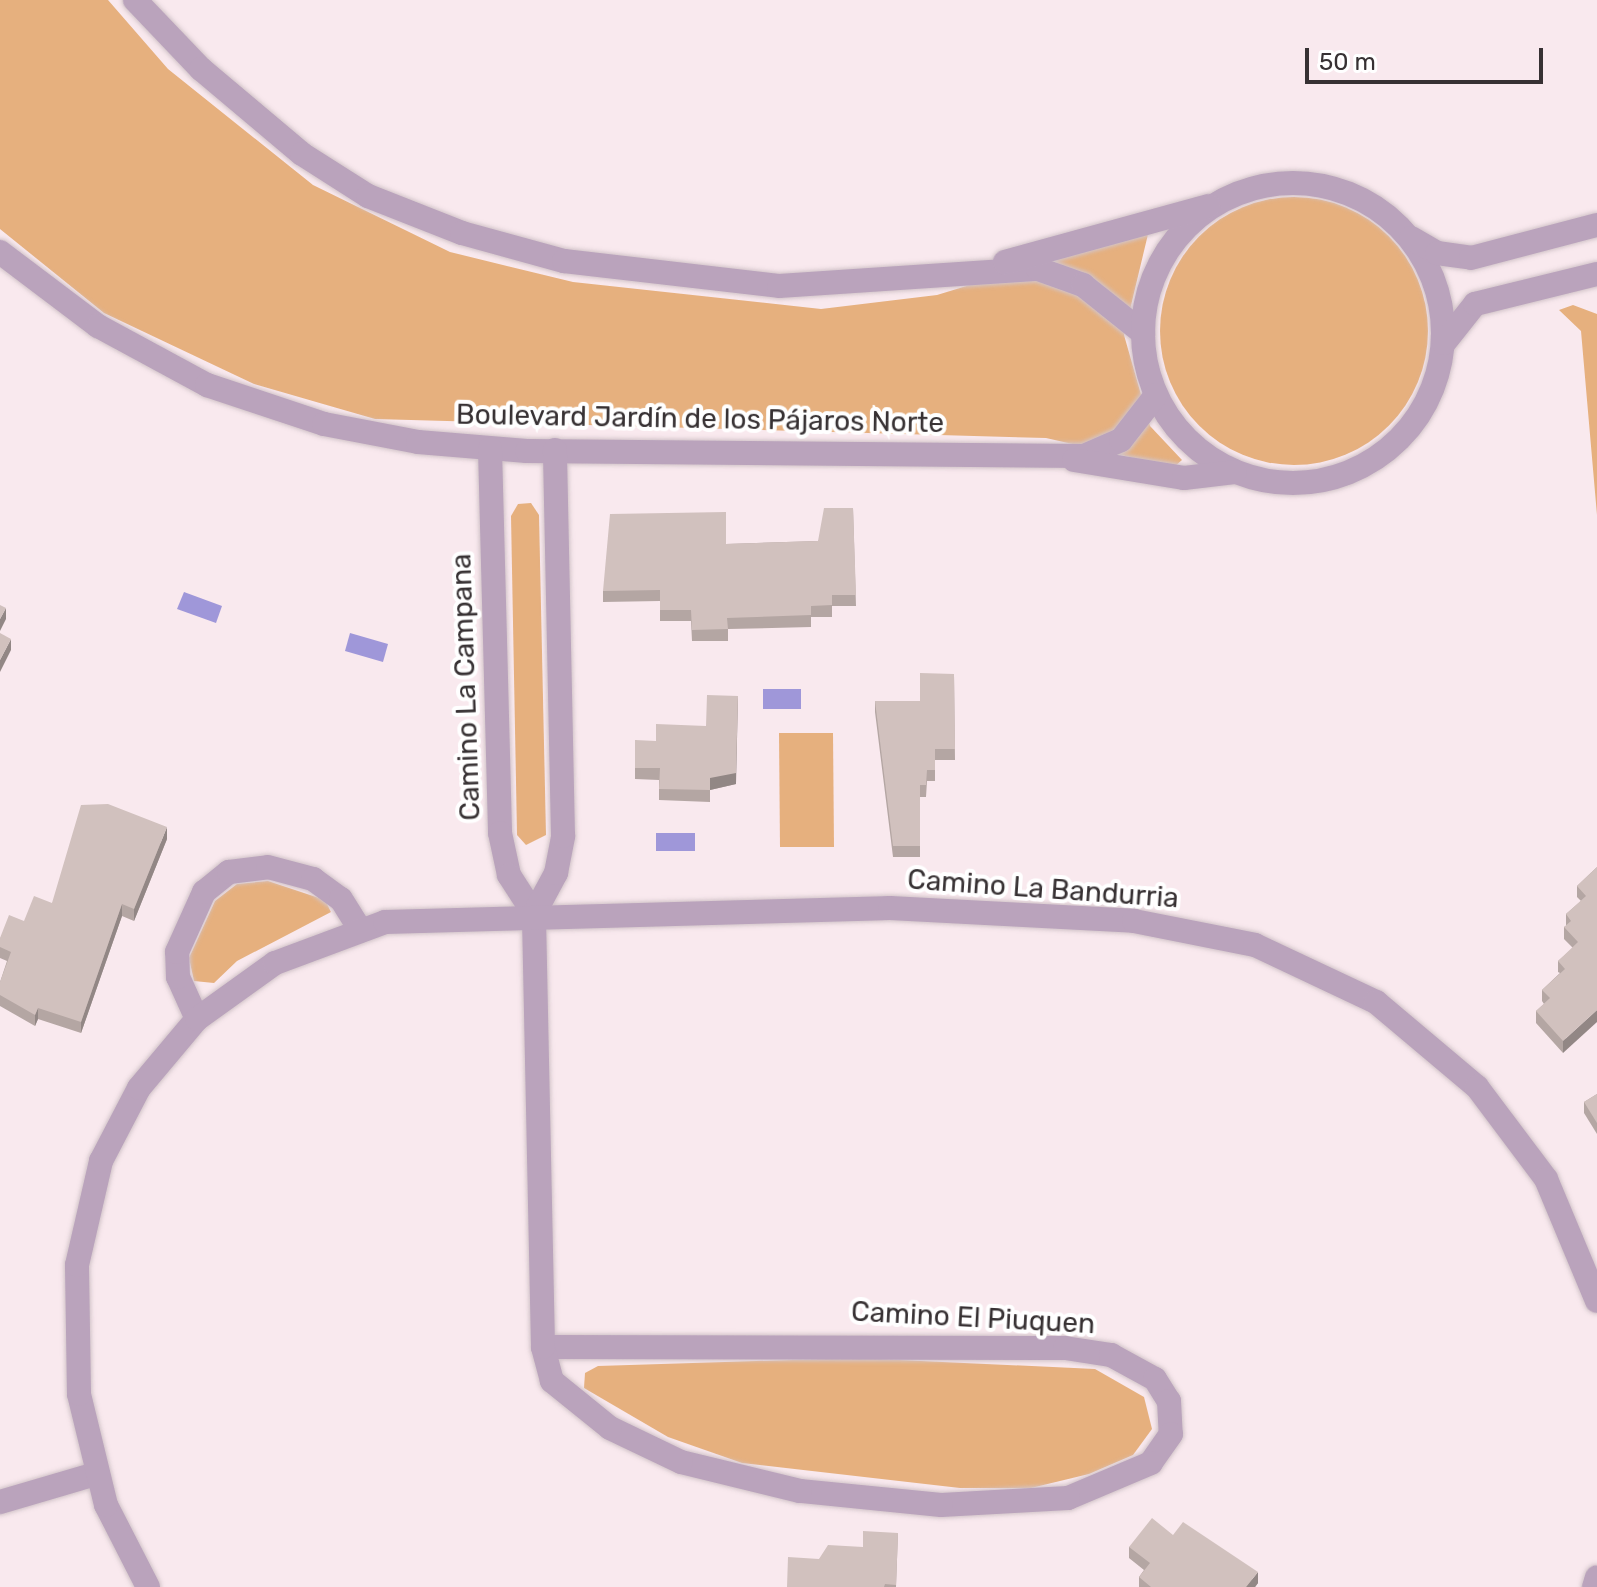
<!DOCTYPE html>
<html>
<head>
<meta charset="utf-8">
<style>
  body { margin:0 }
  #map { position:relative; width:1597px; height:1587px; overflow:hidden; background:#f9e9ee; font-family:Rubik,sans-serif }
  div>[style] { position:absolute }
  .green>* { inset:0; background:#e6b07e }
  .round { border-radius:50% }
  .water>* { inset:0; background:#9f97d9 }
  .roads { filter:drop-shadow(0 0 2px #d2c4c9) drop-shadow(0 0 2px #d2c4c9) }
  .street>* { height:24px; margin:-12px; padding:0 12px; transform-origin:12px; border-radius:12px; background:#baa3bc }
  .street>.ring { margin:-12px; padding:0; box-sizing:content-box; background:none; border:24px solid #baa3bc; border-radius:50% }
  .wall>* { inset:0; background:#b4a6a3 }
  .shaded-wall>* { inset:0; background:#928785 }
  .building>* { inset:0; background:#d1c1be }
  span { translate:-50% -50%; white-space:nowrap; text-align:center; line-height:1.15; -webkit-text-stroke:8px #fff; paint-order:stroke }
  .street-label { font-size:28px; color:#373133 }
  .scale { position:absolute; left:1305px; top:48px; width:238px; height:36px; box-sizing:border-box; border:4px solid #373133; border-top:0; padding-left:10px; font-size:24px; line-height:28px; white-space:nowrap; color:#373133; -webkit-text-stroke:6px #fff; paint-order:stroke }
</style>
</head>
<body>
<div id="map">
  <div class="green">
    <i style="clip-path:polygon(0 0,108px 0,168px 69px,313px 185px,450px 252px,573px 282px,821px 309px,937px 295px,1149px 230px,1124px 335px,1150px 426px,1182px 460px,1174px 467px,1046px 438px,375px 419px,254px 384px,104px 313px,0 229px)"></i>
    <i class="round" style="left:1160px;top:197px;width:268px;height:268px"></i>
    <i style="clip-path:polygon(1573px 305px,1597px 314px,1597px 515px,1581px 331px,1559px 310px)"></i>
    <i style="clip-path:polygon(531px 503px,539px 515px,546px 835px,526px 845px,517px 835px,511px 516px,518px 504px)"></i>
    <i style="clip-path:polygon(779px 733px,833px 733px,834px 847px,780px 847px)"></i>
    <i style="clip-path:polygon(268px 881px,325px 900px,331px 912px,237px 961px,214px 983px,194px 981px,189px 958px,215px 901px,237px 884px)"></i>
    <i style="clip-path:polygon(856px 1358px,1095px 1369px,1144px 1397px,1152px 1429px,1133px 1455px,1089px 1474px,1031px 1488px,960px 1488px,742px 1463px,668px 1437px,584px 1388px,585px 1373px,598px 1366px)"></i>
  </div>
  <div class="water">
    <i style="clip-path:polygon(184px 592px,222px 606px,216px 623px,177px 609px)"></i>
    <i style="clip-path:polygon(350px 633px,388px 644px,383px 662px,345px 651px)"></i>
    <i style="clip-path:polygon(763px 689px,801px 689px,801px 709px,763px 709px)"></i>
    <i style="clip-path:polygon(656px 833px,695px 833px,695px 851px,656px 851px)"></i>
  </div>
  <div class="roads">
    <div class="street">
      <i style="left:135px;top:0;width:95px;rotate:46.3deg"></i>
      <i style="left:201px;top:69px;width:132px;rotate:40.1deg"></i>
      <i style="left:302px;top:154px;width:78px;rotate:32.5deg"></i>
      <i style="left:368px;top:196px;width:101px;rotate:21.5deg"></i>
      <i style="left:462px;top:233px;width:106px;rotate:15.4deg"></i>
      <i style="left:564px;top:261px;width:216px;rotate:6.6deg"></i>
      <i style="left:779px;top:286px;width:260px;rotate:-3.8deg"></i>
      <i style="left:1038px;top:269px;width:48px;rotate:19.6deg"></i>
      <i style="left:1083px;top:285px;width:77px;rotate:38.7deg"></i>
      <i class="ring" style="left:1143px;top:183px;width:276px;height:276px"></i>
      <i style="left:1411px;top:238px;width:30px;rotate:30deg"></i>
      <i style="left:1437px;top:253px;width:34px;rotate:8deg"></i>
      <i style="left:1471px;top:258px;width:130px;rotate:-14.7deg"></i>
      <i style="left:0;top:252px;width:123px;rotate:37.1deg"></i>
      <i style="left:98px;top:326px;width:124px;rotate:28.4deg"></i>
      <i style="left:207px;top:385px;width:123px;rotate:18.4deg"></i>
      <i style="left:324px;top:424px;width:96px;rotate:10.8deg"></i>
      <i style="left:418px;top:442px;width:109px;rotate:4.7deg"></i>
      <i style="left:527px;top:451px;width:557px;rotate:0.51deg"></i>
      <i style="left:1084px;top:456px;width:40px;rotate:-23.4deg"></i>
      <i style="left:1121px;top:440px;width:57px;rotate:-52.1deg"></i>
      <i style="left:1005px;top:262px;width:211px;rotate:-15.4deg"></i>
      <i style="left:1444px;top:343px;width:50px;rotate:-51.5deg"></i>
      <i style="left:1475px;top:304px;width:126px;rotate:-13.8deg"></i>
      <i style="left:490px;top:449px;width:384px;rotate:88.5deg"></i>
      <i style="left:500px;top:833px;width:43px;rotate:77.9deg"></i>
      <i style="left:509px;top:875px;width:46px;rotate:57.3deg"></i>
      <i style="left:1074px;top:460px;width:111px;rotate:9.3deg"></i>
      <i style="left:1184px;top:478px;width:51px;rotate:-6.7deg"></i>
      <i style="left:197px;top:1019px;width:46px;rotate:-114.3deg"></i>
      <i style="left:178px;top:977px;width:25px;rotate:-92deg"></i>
      <i style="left:177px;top:952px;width:66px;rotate:-65.8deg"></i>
      <i style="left:204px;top:892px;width:32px;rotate:-39deg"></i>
      <i style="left:229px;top:872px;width:39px;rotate:-7deg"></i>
      <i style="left:268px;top:867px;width:47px;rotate:14.9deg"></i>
      <i style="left:313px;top:879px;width:34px;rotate:36deg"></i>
      <i style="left:341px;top:899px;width:36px;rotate:58deg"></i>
      <i style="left:543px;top:1347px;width:522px;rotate:0.11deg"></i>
      <i style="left:1065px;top:1348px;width:47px;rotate:8.7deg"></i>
      <i style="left:1111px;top:1355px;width:50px;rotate:28.6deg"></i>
      <i style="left:1155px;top:1379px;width:26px;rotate:58deg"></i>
      <i style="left:1169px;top:1401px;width:33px;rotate:87deg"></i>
      <i style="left:1171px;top:1434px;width:35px;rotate:125deg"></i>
      <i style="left:1151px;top:1463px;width:90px;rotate:157.1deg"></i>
      <i style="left:1068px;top:1498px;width:127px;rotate:176.8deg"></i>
      <i style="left:941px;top:1505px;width:142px;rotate:-174.3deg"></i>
      <i style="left:800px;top:1491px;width:122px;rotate:-166.3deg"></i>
      <i style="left:681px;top:1462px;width:79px;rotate:-154.4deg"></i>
      <i style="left:610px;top:1428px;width:75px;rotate:-141deg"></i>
      <i style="left:552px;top:1381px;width:35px;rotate:-105deg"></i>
      <i style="left:543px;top:1347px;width:433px;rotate:-91.2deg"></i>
      <i style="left:534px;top:914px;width:47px;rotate:-61.8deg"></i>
      <i style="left:556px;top:873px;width:38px;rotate:-79deg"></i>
      <i style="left:563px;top:836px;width:386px;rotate:-91.2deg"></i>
      <i style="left:0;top:1502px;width:99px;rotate:-16.4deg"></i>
      <i style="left:148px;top:1587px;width:92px;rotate:-117.1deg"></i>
      <i style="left:106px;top:1505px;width:114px;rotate:-103.7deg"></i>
      <i style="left:79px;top:1394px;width:129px;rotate:-90.9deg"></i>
      <i style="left:77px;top:1265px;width:107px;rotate:-77deg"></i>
      <i style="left:101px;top:1161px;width:82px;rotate:-62.5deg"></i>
      <i style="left:139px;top:1088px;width:90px;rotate:-50deg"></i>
      <i style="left:197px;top:1019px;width:96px;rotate:-35.7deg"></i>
      <i style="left:275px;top:963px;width:117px;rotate:-20.4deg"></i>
      <i style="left:385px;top:922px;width:505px;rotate:-1.59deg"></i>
      <i style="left:890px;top:908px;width:244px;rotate:3deg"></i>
      <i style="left:1134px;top:921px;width:123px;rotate:11.2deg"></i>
      <i style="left:1255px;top:945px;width:134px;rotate:25.2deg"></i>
      <i style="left:1376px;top:1002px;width:132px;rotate:40.1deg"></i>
      <i style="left:1477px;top:1087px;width:115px;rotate:53.1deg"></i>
      <i style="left:1546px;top:1179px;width:132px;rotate:67.3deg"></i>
      <i style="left:1594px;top:1587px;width:10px;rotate:-73deg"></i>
    </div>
  </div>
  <div class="wall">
    <i style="clip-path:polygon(853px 508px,856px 606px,832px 606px,832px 617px,811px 617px,811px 627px,728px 629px,728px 641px,692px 641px,691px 621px,660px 621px,660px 601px,603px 602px,603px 591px,726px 544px,818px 541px)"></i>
    <i style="clip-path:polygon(954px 674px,955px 760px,935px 760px,935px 781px,927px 781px,926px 797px,920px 797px,920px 857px,893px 857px,875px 712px,875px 701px,920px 701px)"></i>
    <i style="clip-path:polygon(635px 740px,736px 784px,710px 790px,710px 802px,659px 800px,659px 780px,635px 779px)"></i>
    <i style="clip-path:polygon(167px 839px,134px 921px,122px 916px,81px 1033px,38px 1019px,35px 1026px,0 1006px,0 982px,7px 961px,0 958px,0 938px,52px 903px)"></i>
    <i style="clip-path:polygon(1597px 867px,1563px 1053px,1536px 1023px,1536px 1011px,1544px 1004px,1542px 1001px,1542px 990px,1560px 973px,1558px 972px,1558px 961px,1573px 948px,1564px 939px,1564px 927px,1566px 926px,1566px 914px,1581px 901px,1577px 897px,1577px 886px)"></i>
    <i style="clip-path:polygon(1597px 1094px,1597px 1134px,1584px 1113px,1584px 1102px)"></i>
    <i style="clip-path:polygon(898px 1533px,896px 1587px,787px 1587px,819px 1559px,863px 1547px)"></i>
    <i style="clip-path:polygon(1173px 1535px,1258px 1583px,1255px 1587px,1139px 1587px,1139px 1577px,1144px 1570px,1129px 1558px,1129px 1547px)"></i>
  </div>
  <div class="shaded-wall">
    <i style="clip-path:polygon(6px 608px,6px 619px,0 631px,0 619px)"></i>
    <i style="clip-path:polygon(11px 639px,11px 650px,0 672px,0 660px)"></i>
    <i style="clip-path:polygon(738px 696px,736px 784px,710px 790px,710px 802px,710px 778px)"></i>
    <i style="clip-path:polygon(167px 827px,167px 839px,134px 921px,134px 909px)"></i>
    <i style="clip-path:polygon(122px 904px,122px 916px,81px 1033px,81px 1022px)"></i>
    <i style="clip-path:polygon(38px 1008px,38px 1019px,35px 1026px,35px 1015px)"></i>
    <i style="clip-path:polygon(1597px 1010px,1597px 1022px,1563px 1053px,1563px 1041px)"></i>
    <i style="clip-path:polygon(1258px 1572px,1258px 1583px,1255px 1587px,1246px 1587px)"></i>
  </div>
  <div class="building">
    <i style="clip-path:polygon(824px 508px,853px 508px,856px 595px,832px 595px,832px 605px,811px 606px,811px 615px,727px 618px,728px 629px,692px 630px,691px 610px,660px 610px,660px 590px,603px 591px,610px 514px,726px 512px,726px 544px,818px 541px)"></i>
    <i style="clip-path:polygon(0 605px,6px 608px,0 619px)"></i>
    <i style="clip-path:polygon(0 633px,11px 639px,0 660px)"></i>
    <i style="clip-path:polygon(920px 673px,954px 674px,955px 749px,935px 749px,935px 770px,927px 770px,926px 785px,920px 785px,920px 846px,893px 846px,875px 701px,920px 701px)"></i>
    <i style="clip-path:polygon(707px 695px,738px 696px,736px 773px,710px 778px,710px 790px,659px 789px,660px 768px,635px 768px,635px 740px,656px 741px,656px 724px,706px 726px)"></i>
    <i style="clip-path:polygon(108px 804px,167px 827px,134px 909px,122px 904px,81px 1022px,38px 1008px,35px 1015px,0 995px,0 982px,11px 952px,0 947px,0 938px,9px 915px,24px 921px,34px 896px,52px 903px,81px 805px)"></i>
    <i style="clip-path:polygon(1597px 867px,1597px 1010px,1563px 1041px,1536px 1011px,1550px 998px,1542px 990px,1565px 969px,1558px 961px,1578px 942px,1564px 927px,1571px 921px,1566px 914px,1586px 896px,1577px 886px)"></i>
    <i style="clip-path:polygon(1597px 1094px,1597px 1123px,1584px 1102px)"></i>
    <i style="clip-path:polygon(1152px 1518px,1173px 1535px,1183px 1522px,1258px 1572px,1246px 1587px,1151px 1587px,1139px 1577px,1150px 1563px,1129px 1547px)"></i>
    <i style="clip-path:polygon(863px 1531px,898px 1533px,896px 1585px,885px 1584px,884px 1587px,787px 1587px,788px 1557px,819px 1559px,828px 1545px,863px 1547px)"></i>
  </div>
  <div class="street-label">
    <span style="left:700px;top:419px;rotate:1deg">Boulevard Jardín de los Pájaros Norte</span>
    <span style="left:466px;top:687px;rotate:-92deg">Camino La Campana</span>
    <span style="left:1043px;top:889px;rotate:4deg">Camino La Bandurria</span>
    <span style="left:973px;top:1318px;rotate:3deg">Camino El Piuquen</span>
  </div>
  <div class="scale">50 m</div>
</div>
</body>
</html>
